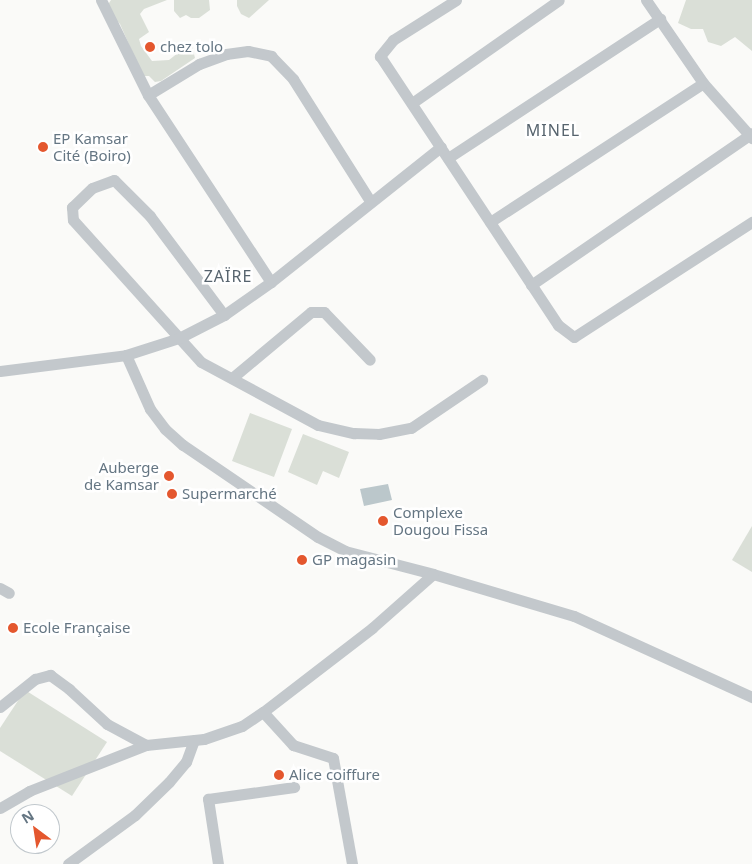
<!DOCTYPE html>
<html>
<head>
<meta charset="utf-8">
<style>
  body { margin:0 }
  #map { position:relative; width:752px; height:864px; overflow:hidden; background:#fafaf8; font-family:"Noto Sans",sans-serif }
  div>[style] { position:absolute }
  .green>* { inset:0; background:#dadfd7 }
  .water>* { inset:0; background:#bbc7cb }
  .minor>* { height:11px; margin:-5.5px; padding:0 5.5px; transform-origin:5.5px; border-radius:5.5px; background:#c3c8cc }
  .dots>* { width:14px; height:14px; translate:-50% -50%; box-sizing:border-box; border:2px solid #fff; border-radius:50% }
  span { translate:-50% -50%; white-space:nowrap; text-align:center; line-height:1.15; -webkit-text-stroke:5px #fff; paint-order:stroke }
  .poi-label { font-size:15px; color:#657683 }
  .left { translate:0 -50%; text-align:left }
  .right { translate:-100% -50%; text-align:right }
  .neighbourhood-label { font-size:16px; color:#57646e; letter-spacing:1px }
  .north { position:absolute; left:10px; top:804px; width:50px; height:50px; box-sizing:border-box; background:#fff; border:1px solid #c1c8cd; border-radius:50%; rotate:329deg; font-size:14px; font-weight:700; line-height:20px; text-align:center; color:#657683 }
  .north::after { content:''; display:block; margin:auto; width:18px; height:22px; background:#e4572e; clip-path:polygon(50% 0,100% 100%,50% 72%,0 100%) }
</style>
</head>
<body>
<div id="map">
  <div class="green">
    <i style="clip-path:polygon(111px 0,167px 0,144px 9px,140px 14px,149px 32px,139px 39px,141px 46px,152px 61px,169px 60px,183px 49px,192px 46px,195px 58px,161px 81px,155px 82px,149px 76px,143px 76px,120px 24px,111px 15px,107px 6px)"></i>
    <i style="clip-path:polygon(174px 0,209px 0,210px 10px,199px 18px,191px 18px,186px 15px,180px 18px,174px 11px)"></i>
    <i style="clip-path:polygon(237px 0,269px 0,249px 18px,241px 14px,237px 6px)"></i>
    <i style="clip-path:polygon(686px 0,752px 0,752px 51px,735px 37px,721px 46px,708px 42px,703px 29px,691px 29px,678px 23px)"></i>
    <i style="clip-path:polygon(250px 413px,292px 429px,274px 477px,232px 461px)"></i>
    <i style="clip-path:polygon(303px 434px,349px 452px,339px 478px,323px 471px,317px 485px,288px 472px)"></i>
    <i style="clip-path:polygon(752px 526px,752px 572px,732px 560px)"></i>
    <i style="clip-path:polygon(25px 690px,107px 742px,72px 796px,0 751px,0 728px)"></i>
  </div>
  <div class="water">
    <i style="clip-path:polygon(388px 484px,392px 500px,364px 506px,360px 489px)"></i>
  </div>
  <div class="minor">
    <i style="left:101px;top:0;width:106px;rotate:63.7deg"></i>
    <i style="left:148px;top:95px;width:224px;rotate:56.7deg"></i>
    <i style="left:456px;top:0;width:75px;rotate:147.6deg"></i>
    <i style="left:393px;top:40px;width:21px;rotate:129deg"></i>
    <i style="left:380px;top:56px;width:323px;rotate:56.5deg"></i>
    <i style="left:558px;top:325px;width:20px;rotate:37deg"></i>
    <i style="left:574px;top:337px;width:212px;rotate:-32.9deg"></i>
    <i style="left:646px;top:0;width:101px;rotate:55.5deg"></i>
    <i style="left:703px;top:83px;width:74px;rotate:48.3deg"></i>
    <i style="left:148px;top:95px;width:60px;rotate:-31.3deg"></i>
    <i style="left:199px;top:64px;width:29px;rotate:-20deg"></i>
    <i style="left:226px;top:54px;width:22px;rotate:-8deg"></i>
    <i style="left:248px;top:51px;width:24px;rotate:12deg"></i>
    <i style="left:271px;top:56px;width:32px;rotate:46deg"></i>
    <i style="left:293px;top:79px;width:144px;rotate:57.7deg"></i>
    <i style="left:412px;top:103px;width:179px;rotate:-35deg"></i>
    <i style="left:448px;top:158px;width:254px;rotate:-33.3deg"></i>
    <i style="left:490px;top:222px;width:254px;rotate:-33.1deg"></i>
    <i style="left:531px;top:285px;width:268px;rotate:-34.5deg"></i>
    <i style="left:224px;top:315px;width:124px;rotate:-126.8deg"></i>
    <i style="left:150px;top:216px;width:51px;rotate:-135deg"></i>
    <i style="left:114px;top:180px;width:23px;rotate:160deg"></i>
    <i style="left:92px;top:188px;width:28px;rotate:136deg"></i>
    <i style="left:72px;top:207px;width:13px;rotate:86deg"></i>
    <i style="left:73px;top:220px;width:191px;rotate:48deg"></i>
    <i style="left:201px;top:362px;width:133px;rotate:28.3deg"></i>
    <i style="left:318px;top:425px;width:37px;rotate:13deg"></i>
    <i style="left:354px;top:433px;width:25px;rotate:2deg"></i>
    <i style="left:379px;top:434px;width:33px;rotate:-11deg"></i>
    <i style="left:411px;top:428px;width:86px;rotate:-34.1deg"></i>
    <i style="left:126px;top:355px;width:59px;rotate:66deg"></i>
    <i style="left:150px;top:409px;width:25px;rotate:53deg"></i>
    <i style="left:165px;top:429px;width:24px;rotate:42deg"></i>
    <i style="left:183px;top:445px;width:163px;rotate:34.3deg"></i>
    <i style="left:318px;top:537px;width:30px;rotate:27deg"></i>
    <i style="left:345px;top:551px;width:91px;rotate:14.6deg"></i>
    <i style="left:433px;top:574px;width:147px;rotate:16.6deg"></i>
    <i style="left:574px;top:616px;width:196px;rotate:24.5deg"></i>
    <i style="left:0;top:371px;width:127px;rotate:-7.2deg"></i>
    <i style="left:126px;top:355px;width:56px;rotate:-17.8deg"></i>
    <i style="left:179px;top:338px;width:51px;rotate:-27.1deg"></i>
    <i style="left:224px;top:315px;width:57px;rotate:-35.1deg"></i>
    <i style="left:271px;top:282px;width:217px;rotate:-38.5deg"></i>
    <i style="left:232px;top:378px;width:103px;rotate:-39.9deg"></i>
    <i style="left:311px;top:312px;width:13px"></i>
    <i style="left:324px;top:312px;width:66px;rotate:46.2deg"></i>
    <i style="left:0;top:588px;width:10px;rotate:29deg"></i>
    <i style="left:0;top:707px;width:45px;rotate:-38.7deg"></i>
    <i style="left:35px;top:679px;width:16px;rotate:-15deg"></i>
    <i style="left:50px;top:675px;width:24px;rotate:36deg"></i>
    <i style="left:69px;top:689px;width:52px;rotate:42.6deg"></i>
    <i style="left:107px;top:724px;width:44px;rotate:28.3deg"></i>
    <i style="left:146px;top:745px;width:58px;rotate:-5.9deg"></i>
    <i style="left:204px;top:739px;width:40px;rotate:-18.9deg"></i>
    <i style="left:242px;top:726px;width:25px;rotate:-34deg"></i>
    <i style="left:263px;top:712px;width:138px;rotate:-37.6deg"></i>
    <i style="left:372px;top:628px;width:81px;rotate:-41.5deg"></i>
    <i style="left:263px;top:712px;width:45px;rotate:47.7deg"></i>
    <i style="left:293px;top:745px;width:42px;rotate:18deg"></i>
    <i style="left:333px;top:758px;width:108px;rotate:79.8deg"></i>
    <i style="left:0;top:808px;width:34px;rotate:-30deg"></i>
    <i style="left:29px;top:791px;width:126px;rotate:-21.5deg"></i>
    <i style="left:68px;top:864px;width:83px;rotate:-36.2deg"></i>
    <i style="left:135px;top:815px;width:47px;rotate:-44.1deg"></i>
    <i style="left:169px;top:782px;width:26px;rotate:-50deg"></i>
    <i style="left:186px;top:762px;width:23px;rotate:-70deg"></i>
    <i style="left:218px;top:864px;width:66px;rotate:-98.7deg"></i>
    <i style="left:208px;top:799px;width:87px;rotate:-7.9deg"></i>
  </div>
  <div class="dots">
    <i style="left:150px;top:47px;background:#e4572e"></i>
    <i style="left:43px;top:147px;background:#e4572e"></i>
    <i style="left:169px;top:476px;background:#e4572e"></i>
    <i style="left:172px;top:494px;background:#e4572e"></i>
    <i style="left:383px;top:521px;background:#e4572e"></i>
    <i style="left:302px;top:560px;background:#e4572e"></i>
    <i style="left:13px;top:628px;background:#e4572e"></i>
    <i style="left:279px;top:775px;background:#e4572e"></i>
  </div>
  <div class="poi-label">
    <span class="left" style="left:160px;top:47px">chez tolo</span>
    <span class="left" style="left:53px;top:147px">EP Kamsar<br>Cité (Boiro)</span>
    <span class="right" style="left:159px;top:476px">Auberge<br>de Kamsar</span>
    <span class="left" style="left:182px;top:494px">Supermarché</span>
    <span class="left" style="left:393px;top:521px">Complexe<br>Dougou Fissa</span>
    <span class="left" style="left:312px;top:560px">GP magasin</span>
    <span class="left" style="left:23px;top:628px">Ecole Française</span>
    <span class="left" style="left:289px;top:775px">Alice coiffure</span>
  </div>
  <div class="neighbourhood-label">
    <span style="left:553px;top:130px">MINEL</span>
    <span style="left:228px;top:276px">ZAÏRE</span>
  </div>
  <div class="north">N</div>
</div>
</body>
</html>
